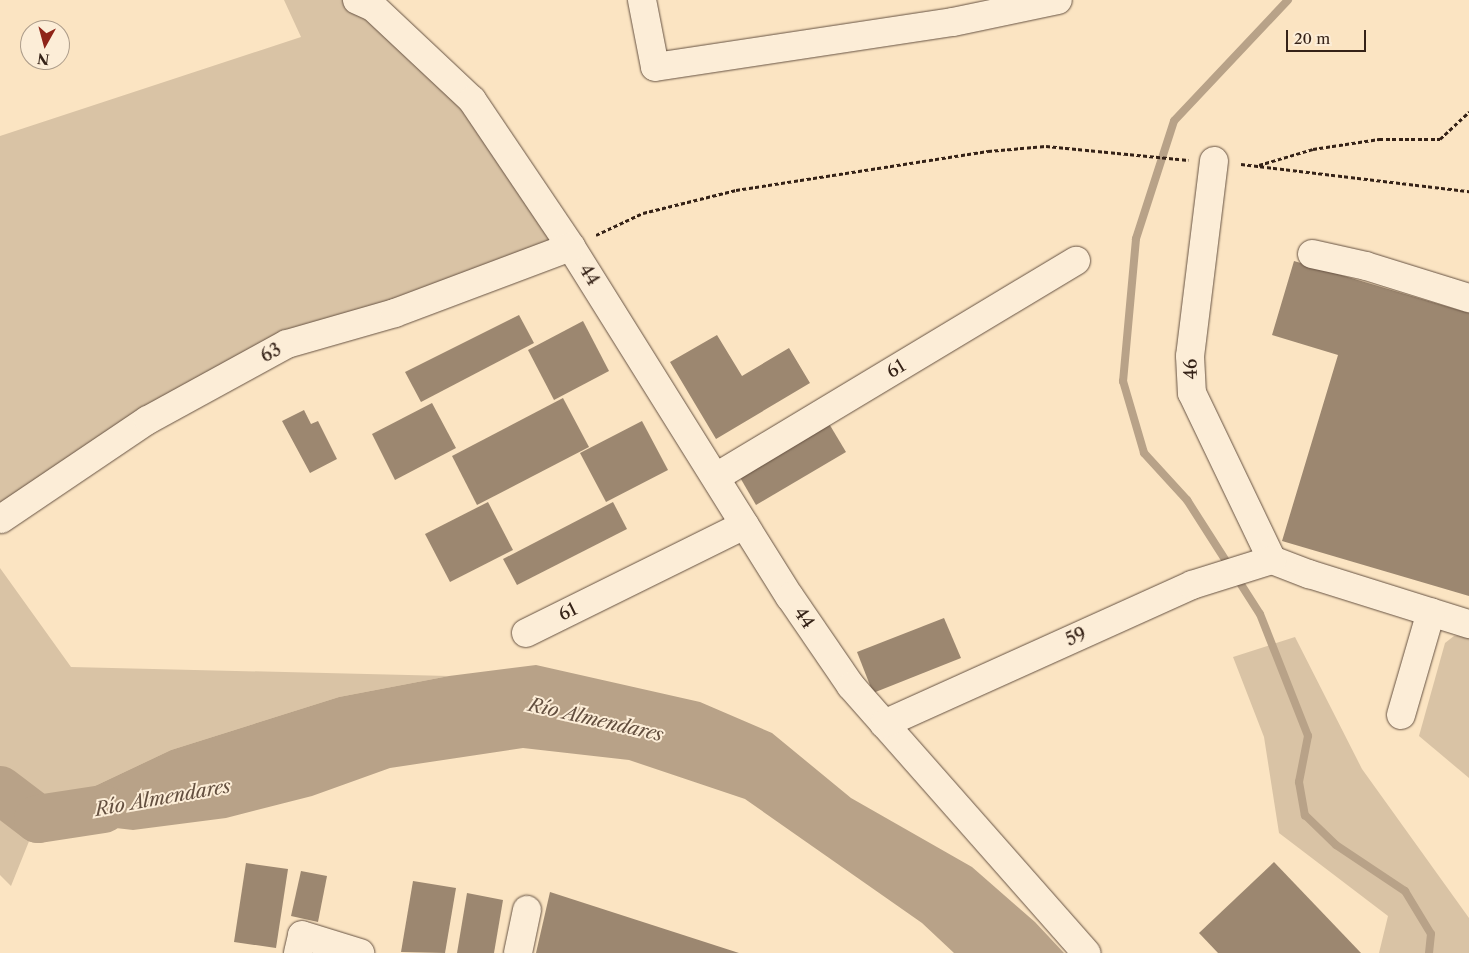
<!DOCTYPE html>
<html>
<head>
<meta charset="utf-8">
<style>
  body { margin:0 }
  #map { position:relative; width:1469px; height:953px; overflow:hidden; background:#fbe4c2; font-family:"Libre Caslon Text",serif }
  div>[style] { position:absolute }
  .green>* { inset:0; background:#d9c3a5 }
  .water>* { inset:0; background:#b8a288 }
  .stream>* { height:8px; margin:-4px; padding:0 4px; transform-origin:4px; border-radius:4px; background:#b8a288 }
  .river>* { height:48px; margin:-24px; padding:0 24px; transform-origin:24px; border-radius:24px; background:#b8a288 }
  .building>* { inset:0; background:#9c8770 }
  .path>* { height:3px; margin-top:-1.5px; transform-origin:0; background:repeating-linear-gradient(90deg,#352217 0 4px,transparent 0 6.5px) }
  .roads { filter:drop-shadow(0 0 1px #665242) drop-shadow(0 0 1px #665242) }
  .minor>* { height:28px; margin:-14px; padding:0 14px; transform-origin:14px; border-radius:14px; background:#fcedd7 }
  span { translate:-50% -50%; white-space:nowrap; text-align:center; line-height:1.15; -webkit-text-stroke:4px #fcedd7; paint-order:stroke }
  .street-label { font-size:18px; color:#352217 }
  .water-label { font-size:19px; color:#634f3f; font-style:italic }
  .north { position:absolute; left:20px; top:20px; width:50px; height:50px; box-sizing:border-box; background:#fcedd7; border:1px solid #ac9c8a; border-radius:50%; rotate:187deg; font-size:14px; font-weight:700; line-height:20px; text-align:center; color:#352217 }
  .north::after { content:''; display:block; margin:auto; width:18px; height:22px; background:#8f2418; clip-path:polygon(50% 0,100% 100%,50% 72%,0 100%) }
  .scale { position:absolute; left:1286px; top:30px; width:80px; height:22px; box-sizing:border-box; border:2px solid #352217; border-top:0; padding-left:6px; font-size:15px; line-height:18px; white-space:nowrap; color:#352217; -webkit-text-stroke:4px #fcedd7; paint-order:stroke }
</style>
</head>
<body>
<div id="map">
  <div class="green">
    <i style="clip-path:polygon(284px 0,357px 0,472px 100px,571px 247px,287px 344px,0 529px,0 136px,301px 37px)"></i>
    <i style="clip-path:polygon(0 568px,71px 667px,449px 676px,339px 697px,171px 750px,78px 794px,38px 819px,11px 886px,0 875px)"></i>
    <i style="clip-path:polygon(1463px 635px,1469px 636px,1469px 778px,1419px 736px,1445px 643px,1454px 636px)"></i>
    <i style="clip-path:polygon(1295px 637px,1362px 769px,1469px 918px,1469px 953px,1379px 953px,1388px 916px,1279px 833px,1264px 737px,1233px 657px)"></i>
  </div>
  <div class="water">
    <i style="clip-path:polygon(536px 665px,700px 702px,772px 733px,851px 798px,972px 867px,1035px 922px,1064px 953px,954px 953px,922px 923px,745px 799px,629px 760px,523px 748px,390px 768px,312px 796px,226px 818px,133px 830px,38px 819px,78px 794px,171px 750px,339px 697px,449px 676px)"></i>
  </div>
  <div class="stream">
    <i style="left:1288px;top:0;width:166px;rotate:133.3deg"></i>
    <i style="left:1174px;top:121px;width:124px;rotate:107.9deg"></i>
    <i style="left:1136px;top:239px;width:143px;rotate:95.2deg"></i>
    <i style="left:1123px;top:381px;width:75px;rotate:73.7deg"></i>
    <i style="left:1144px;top:453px;width:64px;rotate:47.5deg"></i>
    <i style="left:1187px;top:500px;width:135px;rotate:57.4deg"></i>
    <i style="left:1260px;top:614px;width:131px;rotate:68.5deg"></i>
    <i style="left:1308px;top:736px;width:47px;rotate:101.1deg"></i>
    <i style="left:1299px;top:782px;width:34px;rotate:80deg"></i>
    <i style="left:1305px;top:815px;width:43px;rotate:44.1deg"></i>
    <i style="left:1336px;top:845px;width:83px;rotate:33.7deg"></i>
    <i style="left:1405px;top:891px;width:50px;rotate:58.8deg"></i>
    <i style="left:1431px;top:934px;width:19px;rotate:96deg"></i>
  </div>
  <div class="river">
    <i style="left:0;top:790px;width:48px;rotate:37.3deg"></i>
    <i style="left:38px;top:819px;width:66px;rotate:-8.7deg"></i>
  </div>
  <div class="building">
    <i style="clip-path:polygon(1294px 261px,1469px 313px,1469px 596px,1282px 541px,1338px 355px,1272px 335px)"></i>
    <i style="clip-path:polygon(519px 315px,534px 343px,421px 402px,405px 372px)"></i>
    <i style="clip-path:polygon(583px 321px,609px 371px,554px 400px,528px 350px)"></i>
    <i style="clip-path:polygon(717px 335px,742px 376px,789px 348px,810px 383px,716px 439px,670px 362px)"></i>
    <i style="clip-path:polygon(563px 398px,589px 447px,477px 505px,452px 456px)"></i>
    <i style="clip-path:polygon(432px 403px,456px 448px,395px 480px,372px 434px)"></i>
    <i style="clip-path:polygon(304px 410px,311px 424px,318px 421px,337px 459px,310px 473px,282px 421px)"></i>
    <i style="clip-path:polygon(642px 421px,668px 470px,606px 502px,580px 453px)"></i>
    <i style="clip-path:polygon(828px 422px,846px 452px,756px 505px,738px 474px)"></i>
    <i style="clip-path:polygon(488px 502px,513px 550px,450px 582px,425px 534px)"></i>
    <i style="clip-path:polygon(613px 502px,627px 529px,517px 585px,503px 559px)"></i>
    <i style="clip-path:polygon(944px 618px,961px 658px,873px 693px,857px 652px)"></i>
    <i style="clip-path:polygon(1274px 862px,1361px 953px,1218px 953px,1199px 933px)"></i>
    <i style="clip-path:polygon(246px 863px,288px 869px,276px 948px,234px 942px)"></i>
    <i style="clip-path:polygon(301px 871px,327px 876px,318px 922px,291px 916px)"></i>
    <i style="clip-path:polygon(413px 881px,456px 888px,445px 953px,401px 952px)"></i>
    <i style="clip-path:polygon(550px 892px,739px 953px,536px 953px)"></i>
    <i style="clip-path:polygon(467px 893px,503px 900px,494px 953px,457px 953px)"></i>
  </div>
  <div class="path">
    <i style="left:1241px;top:164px;width:230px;rotate:6.8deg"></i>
    <i style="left:1259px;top:165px;width:56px;rotate:-16.5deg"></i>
    <i style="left:1313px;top:149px;width:67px;rotate:-8.6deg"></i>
    <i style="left:1379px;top:139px;width:61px"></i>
    <i style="left:1440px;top:139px;width:40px;rotate:-43deg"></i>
    <i style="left:596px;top:235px;width:52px;rotate:-25.1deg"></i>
    <i style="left:643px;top:213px;width:96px;rotate:-13.9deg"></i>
    <i style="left:736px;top:190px;width:255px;rotate:-8.8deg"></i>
    <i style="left:988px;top:151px;width:58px;rotate:-4.9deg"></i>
    <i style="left:1046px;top:146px;width:143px;rotate:5.6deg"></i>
  </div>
  <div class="roads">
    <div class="minor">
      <i style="left:357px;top:0;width:17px;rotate:24deg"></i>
      <i style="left:373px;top:7px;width:136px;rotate:43.2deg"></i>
      <i style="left:472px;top:100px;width:177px;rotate:56deg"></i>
      <i style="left:571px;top:247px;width:413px;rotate:58deg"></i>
      <i style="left:790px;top:597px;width:108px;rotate:55.6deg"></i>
      <i style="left:851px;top:686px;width:356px;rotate:48.6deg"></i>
      <i style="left:642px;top:0;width:68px;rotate:79deg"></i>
      <i style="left:655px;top:67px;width:301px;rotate:-8.6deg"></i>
      <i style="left:953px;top:22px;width:107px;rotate:-11.8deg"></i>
      <i style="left:1214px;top:161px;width:196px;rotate:97deg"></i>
      <i style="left:1190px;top:356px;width:37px;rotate:87deg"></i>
      <i style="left:1192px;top:393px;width:185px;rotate:64.4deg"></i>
      <i style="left:1312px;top:254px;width:55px;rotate:12.5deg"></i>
      <i style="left:1366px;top:266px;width:108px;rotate:17.3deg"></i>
      <i style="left:716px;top:477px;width:420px;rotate:-31deg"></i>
      <i style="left:1px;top:519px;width:177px;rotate:-34deg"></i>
      <i style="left:148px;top:420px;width:158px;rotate:-28.7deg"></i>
      <i style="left:287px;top:344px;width:112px;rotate:-16deg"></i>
      <i style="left:395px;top:313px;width:188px;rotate:-20.6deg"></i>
      <i style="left:1272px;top:560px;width:40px;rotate:21deg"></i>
      <i style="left:1309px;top:574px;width:168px;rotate:17.4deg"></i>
      <i style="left:526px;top:633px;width:244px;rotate:-26.3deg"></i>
      <i style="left:1401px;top:715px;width:107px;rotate:-73.8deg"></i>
      <i style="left:884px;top:724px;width:338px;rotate:-24.3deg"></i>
      <i style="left:1192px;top:585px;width:84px;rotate:-17.4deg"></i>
      <i style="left:298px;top:953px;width:18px;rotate:-77deg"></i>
      <i style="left:302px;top:935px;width:61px;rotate:17.2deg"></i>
      <i style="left:518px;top:953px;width:44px;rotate:-78.2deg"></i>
    </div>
  </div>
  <div class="street-label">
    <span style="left:589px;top:275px;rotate:58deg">44</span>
    <span style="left:271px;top:353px;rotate:-28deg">63</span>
    <span style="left:896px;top:369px;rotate:-31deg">61</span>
    <span style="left:1191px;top:369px;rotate:-92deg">46</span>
    <span style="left:568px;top:612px;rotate:-26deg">61</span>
    <span style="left:804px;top:618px;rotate:56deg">44</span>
    <span style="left:1076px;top:637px;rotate:-24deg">59</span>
  </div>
  <div class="water-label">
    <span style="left:596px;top:720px;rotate:13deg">Río Almendares</span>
    <span style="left:163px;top:798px;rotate:-10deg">Río Almendares</span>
  </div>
  <div class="north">N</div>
  <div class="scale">20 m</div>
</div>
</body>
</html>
